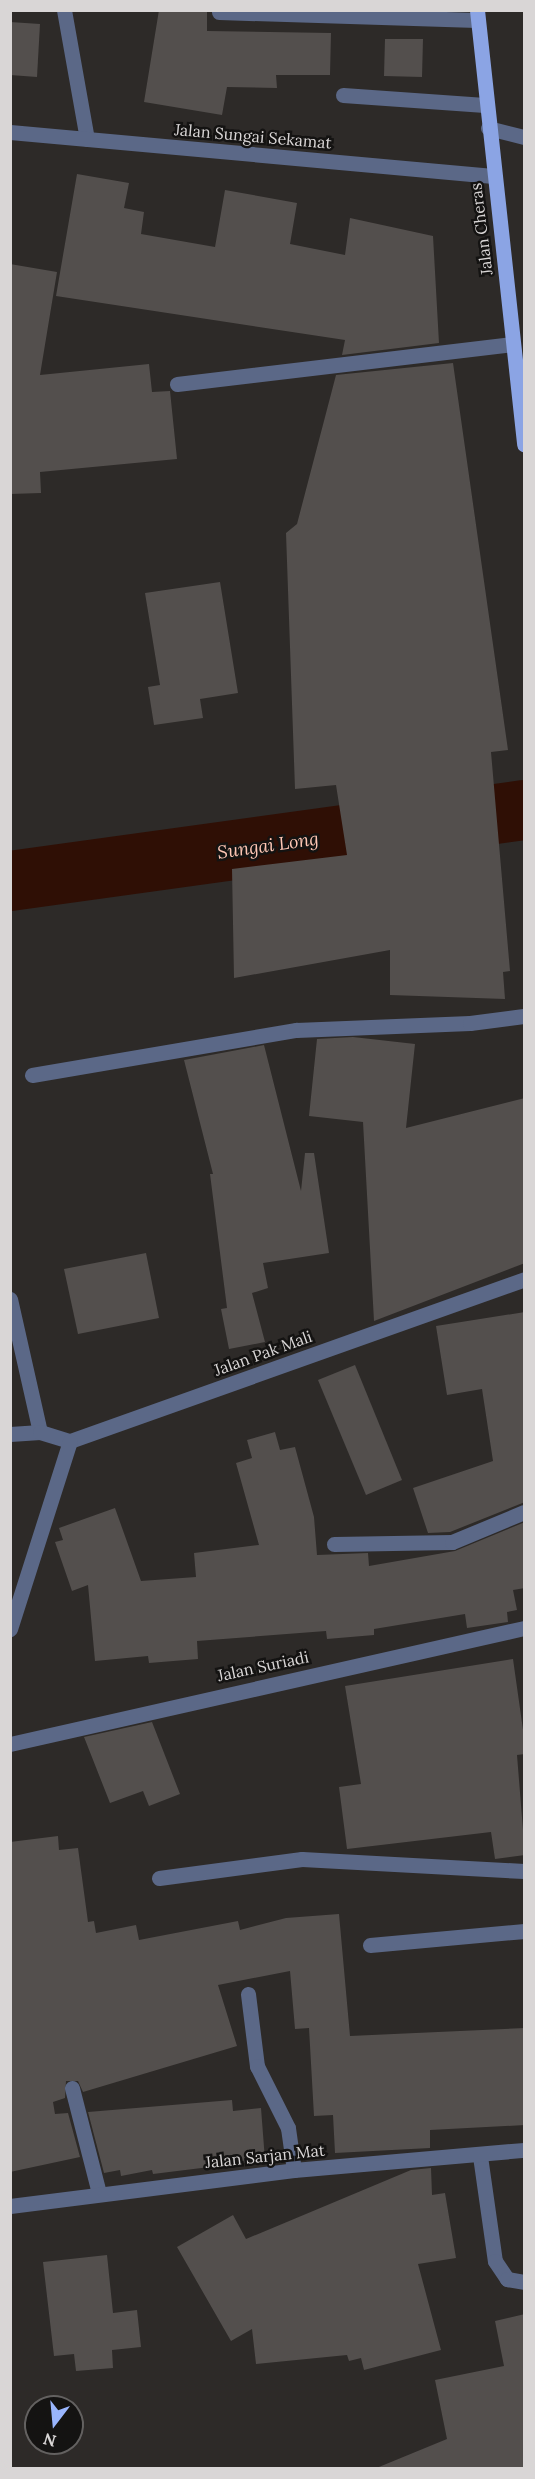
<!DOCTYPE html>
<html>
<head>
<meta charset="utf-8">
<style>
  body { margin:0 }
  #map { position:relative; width:535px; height:2479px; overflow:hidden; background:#2d2a28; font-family:Lora,serif }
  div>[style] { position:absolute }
  .river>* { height:60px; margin:-30px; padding:0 30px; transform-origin:30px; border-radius:30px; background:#2f0f05 }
  .building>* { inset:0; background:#534f4d }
  .minor>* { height:15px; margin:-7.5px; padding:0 7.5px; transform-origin:7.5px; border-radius:7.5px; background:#5b6887 }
  .major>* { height:15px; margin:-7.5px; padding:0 7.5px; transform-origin:7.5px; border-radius:7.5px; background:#8ba4e4 }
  span { translate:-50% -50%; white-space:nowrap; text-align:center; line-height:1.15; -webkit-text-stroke:5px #141312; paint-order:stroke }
  .street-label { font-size:16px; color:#d9d6d6 }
  .water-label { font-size:18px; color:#ffc7b5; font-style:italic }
  .frame { position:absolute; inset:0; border:12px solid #d9d6d6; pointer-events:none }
  .north { position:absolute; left:24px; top:2395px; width:60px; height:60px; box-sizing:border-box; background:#141312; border:2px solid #636160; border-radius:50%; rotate:196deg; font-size:16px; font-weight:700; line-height:24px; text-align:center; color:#d9d6d6 }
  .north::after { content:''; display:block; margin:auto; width:21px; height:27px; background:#99b5fd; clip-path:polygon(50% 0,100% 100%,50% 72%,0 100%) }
</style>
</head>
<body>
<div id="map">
  <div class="river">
    <i style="left:10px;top:881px;width:519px;rotate:-7.86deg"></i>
  </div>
  <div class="building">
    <i style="clip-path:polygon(159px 10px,207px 10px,207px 31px,331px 33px,330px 75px,276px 75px,277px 88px,227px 87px,222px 115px,144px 102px)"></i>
    <i style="clip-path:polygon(10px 22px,40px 24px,37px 77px,10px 75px)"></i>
    <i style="clip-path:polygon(385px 39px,423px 39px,422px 77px,384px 76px)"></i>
    <i style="clip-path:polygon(77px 174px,129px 183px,124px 208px,144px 212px,141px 234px,215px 247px,225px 190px,297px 203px,290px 244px,345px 255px,350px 218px,433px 236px,439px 343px,342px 355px,345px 340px,56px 296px)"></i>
    <i style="clip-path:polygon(10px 264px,57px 272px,40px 375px,149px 364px,152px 392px,170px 391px,177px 459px,40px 472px,41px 493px,10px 494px)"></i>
    <i style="clip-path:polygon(453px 363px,508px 750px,491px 752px,510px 971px,503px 972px,505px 999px,390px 995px,390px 950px,234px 978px,232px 869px,347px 855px,336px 785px,295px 789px,286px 533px,297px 524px,336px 375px)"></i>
    <i style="clip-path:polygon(220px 582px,238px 693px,200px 699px,203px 718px,154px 725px,148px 687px,160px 685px,145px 593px)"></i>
    <i style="clip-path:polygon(353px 1037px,415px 1044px,406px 1128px,525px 1098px,525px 1263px,374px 1321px,363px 1122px,309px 1116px,317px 1039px)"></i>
    <i style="clip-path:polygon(264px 1045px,301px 1191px,305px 1153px,314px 1153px,329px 1253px,263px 1263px,268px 1288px,252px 1293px,265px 1342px,229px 1349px,221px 1309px,227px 1308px,210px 1174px,213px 1174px,184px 1060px)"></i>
    <i style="clip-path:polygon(146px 1253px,159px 1318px,78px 1334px,64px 1269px)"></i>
    <i style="clip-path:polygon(525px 1312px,525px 1502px,450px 1532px,428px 1533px,413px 1488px,493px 1461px,482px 1389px,447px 1395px,436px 1326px)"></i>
    <i style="clip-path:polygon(355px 1365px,402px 1480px,366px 1495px,318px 1380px)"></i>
    <i style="clip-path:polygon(275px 1432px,280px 1450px,295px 1447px,314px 1517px,317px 1555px,368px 1553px,369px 1566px,455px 1551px,525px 1522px,525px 1588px,513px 1590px,517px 1610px,507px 1612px,508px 1622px,467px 1628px,465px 1614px,374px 1629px,374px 1635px,327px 1639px,326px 1631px,197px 1641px,198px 1659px,149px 1663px,148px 1656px,95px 1661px,88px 1585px,72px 1591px,55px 1542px,63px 1540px,59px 1528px,115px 1508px,141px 1581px,196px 1577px,194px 1553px,259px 1545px,236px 1463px,252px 1458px,247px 1440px)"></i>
    <i style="clip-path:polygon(513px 1659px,525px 1744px,525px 1754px,517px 1755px,525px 1855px,495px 1859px,491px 1832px,347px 1849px,339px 1787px,361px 1784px,345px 1686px)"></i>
    <i style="clip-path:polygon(152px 1722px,180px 1794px,149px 1806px,143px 1791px,110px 1803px,84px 1737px)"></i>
    <i style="clip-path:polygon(58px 1836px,59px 1850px,78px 1848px,88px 1922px,94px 1921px,96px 1933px,136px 1925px,139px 1940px,238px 1921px,240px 1930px,286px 1918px,339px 1914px,350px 2036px,525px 2028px,525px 2125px,430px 2130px,430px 2148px,335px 2153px,333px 2115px,314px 2116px,309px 2028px,295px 2029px,290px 1971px,218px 1985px,237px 2046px,83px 2092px,78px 2081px,66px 2081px,65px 2098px,53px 2102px,55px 2114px,68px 2113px,80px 2157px,10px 2172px,10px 1842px)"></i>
    <i style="clip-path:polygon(232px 2100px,233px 2111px,261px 2108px,265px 2160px,153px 2174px,152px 2170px,121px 2176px,120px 2170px,104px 2173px,88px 2112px)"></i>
    <i style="clip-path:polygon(431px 2168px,432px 2195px,445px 2193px,456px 2258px,418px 2264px,441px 2350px,364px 2370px,361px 2358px,349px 2361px,347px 2355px,256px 2364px,252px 2329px,231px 2341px,177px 2247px,233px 2215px,246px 2239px,411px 2170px)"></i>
    <i style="clip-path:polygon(107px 2255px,113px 2313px,137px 2310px,141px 2347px,112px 2350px,113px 2368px,76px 2371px,74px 2354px,54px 2356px,43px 2262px)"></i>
    <i style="clip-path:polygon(525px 2314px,525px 2469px,374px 2469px,447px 2439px,435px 2380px,504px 2366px,495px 2321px)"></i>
  </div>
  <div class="minor">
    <i style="left:64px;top:10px;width:131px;rotate:79.9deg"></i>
    <i style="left:219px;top:12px;width:258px;rotate:1.8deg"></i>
    <i style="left:343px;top:95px;width:142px;rotate:4deg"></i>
    <i style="left:488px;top:128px;width:37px;rotate:14deg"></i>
    <i style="left:10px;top:132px;width:485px;rotate:5.2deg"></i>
    <i style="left:177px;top:384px;width:337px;rotate:-6.8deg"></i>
    <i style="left:32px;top:1075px;width:268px;rotate:-9.7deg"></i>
    <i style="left:296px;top:1030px;width:174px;rotate:-2.3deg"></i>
    <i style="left:470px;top:1023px;width:54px;rotate:-7.4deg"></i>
    <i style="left:10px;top:1299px;width:136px;rotate:77.3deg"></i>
    <i style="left:10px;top:1434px;width:30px;rotate:-4deg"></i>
    <i style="left:40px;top:1432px;width:31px;rotate:17deg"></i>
    <i style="left:70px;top:1441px;width:482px;rotate:-19.6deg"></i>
    <i style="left:334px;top:1544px;width:118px;rotate:-1deg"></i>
    <i style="left:452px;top:1542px;width:78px;rotate:-22.6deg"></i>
    <i style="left:10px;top:1629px;width:197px;rotate:-72.3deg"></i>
    <i style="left:10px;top:1744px;width:527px;rotate:-12.72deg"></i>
    <i style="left:159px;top:1878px;width:144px;rotate:-7.6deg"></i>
    <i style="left:302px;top:1859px;width:222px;rotate:3.1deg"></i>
    <i style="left:370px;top:1945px;width:155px;rotate:-5.2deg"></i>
    <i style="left:248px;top:1994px;width:73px;rotate:82.9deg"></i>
    <i style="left:257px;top:2066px;width:69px;rotate:63.4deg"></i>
    <i style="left:288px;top:2128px;width:42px;rotate:81.9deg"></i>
    <i style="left:72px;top:2088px;width:108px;rotate:75.6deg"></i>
    <i style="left:480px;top:2156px;width:106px;rotate:81.9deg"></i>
    <i style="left:495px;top:2261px;width:22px;rotate:56deg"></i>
    <i style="left:507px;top:2279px;width:17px;rotate:10deg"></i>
    <i style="left:10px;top:2206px;width:286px;rotate:-7.2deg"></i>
    <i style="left:294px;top:2170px;width:231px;rotate:-5deg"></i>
  </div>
  <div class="major">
    <i style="left:477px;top:10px;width:437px;rotate:83.8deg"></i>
  </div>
  <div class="street-label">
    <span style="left:253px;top:136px;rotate:5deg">Jalan Sungai Sekamat</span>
    <span style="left:481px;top:229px;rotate:-97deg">Jalan Cheras</span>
    <span style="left:263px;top:1353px;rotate:-20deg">Jalan Pak Mali</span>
    <span style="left:263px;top:1666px;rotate:-12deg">Jalan Suriadi</span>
    <span style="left:265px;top:2156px;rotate:-6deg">Jalan Sarjan Mat</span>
  </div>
  <div class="water-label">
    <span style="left:268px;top:846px;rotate:-8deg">Sungai Long</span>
  </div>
  <div class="frame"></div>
  <div class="north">N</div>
</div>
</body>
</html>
